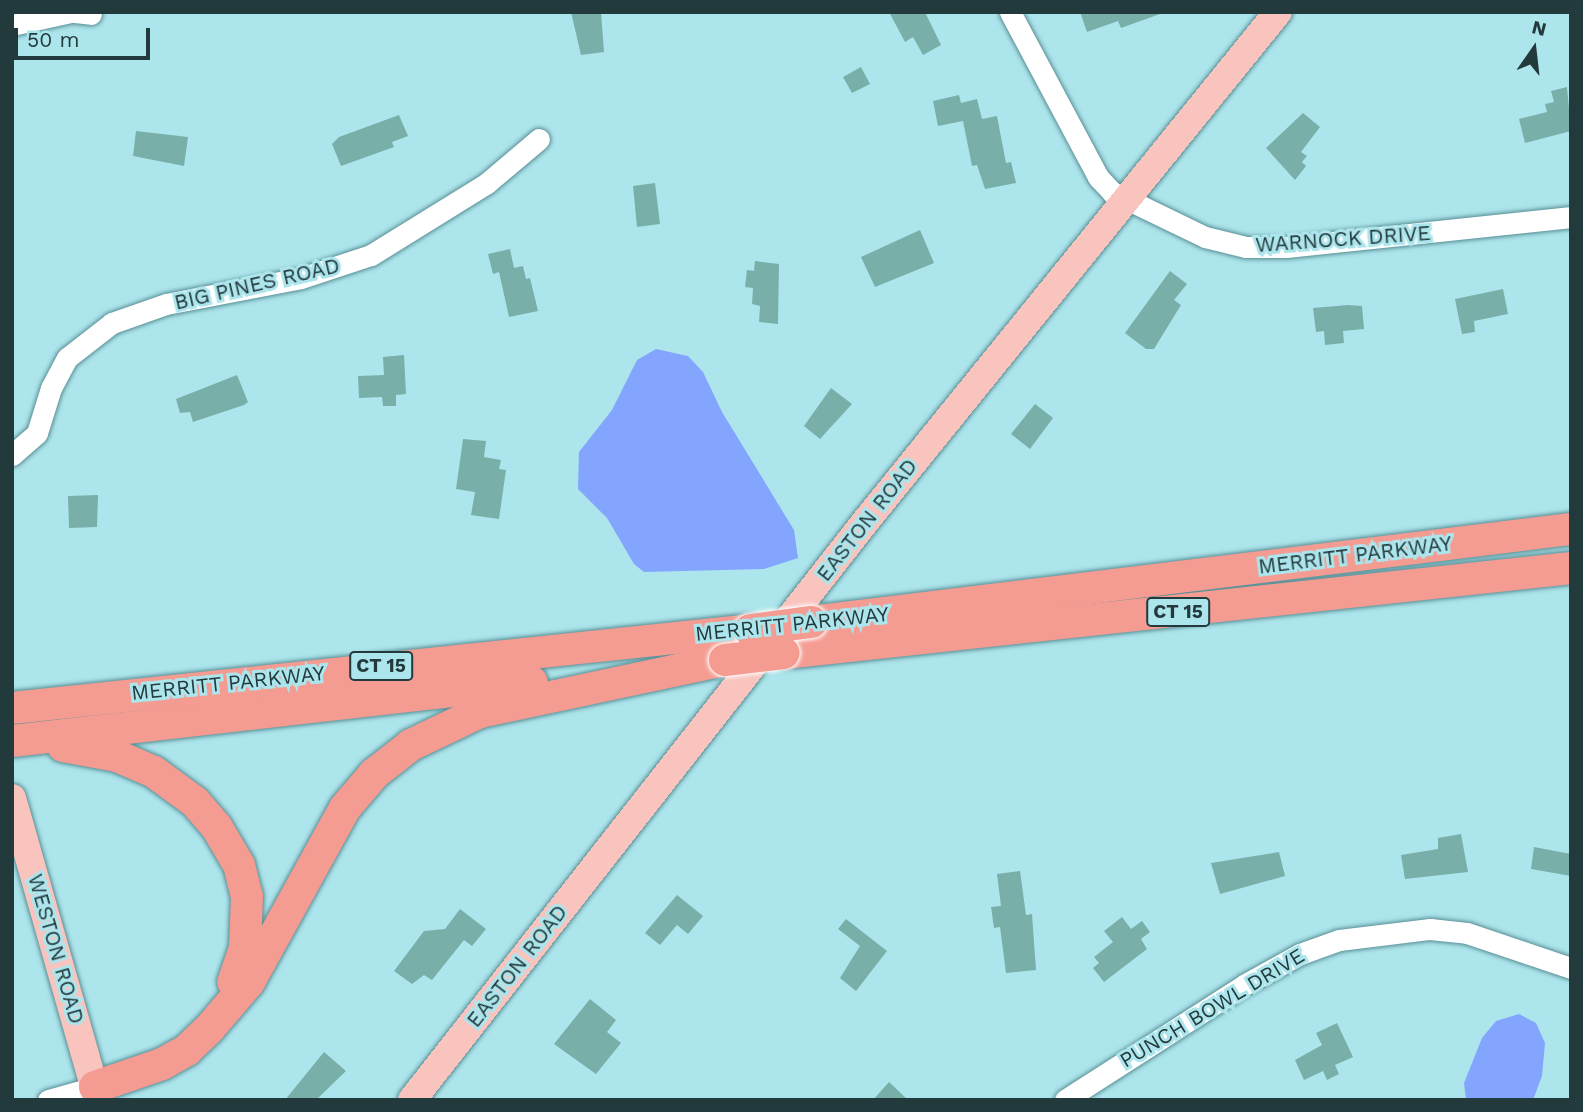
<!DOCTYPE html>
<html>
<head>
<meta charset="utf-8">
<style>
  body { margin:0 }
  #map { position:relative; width:1583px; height:1112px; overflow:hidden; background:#ade5ec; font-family:"Work Sans",sans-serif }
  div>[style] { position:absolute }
  .water>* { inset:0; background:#83a5fd }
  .building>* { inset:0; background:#79afa9 }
  .roads { filter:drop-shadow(0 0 2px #598f96) drop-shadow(0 0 2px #598f96) }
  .minor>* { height:21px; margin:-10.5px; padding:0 10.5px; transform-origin:10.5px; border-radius:10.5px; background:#fff }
  .major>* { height:28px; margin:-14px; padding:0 14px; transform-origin:14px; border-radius:14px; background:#f9c4be }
  .highway>* { height:32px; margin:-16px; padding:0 16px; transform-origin:16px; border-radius:16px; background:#f59c92 }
  .bridges { filter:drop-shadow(0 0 2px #fff) drop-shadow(0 0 2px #fff) }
  .highway-bridge>* { height:32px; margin:-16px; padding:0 16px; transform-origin:16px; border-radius:16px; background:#f59c92 }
  span { translate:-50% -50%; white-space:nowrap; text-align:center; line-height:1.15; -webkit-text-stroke:6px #ade5ec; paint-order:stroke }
  .shield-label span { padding:2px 5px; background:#ade5ec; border:2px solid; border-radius:5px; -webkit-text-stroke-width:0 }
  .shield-label { font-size:19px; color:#233a3d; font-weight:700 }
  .street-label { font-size:21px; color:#233a3d }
  .frame { position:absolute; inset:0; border:14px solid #233a3d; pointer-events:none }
  .north { position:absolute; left:1499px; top:14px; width:70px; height:70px; -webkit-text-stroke:5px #ade5ec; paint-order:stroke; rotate:14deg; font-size:19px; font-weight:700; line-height:28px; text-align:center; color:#233a3d }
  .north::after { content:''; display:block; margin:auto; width:24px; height:32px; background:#233a3d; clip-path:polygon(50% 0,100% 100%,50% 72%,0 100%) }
  .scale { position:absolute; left:14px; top:28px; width:136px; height:32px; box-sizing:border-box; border:4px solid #233a3d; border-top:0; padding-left:9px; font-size:21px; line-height:24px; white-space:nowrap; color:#233a3d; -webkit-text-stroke:5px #ade5ec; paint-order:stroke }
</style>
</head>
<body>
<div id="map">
  <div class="water">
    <i style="clip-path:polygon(656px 349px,688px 356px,703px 372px,722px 412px,794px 530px,798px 558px,764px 569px,644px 572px,634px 564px,607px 518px,578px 489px,579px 452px,612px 410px,637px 360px)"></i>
    <i style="clip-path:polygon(1519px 1014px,1536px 1023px,1545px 1043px,1542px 1076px,1533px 1100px,1466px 1100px,1464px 1083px,1482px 1038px,1496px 1021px)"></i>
  </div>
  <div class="building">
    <i style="clip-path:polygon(571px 12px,601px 12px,604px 52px,581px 55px)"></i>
    <i style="clip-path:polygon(889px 12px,925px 12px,941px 45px,923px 55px,913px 37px,905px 42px)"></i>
    <i style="clip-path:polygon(1080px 12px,1160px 12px,1160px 14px,1121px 28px,1118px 21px,1087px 32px)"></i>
    <i style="clip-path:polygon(861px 67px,870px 84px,852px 93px,843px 77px)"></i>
    <i style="clip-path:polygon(1567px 87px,1571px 131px,1525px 143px,1519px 119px,1547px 112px,1545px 104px,1554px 102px,1551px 91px)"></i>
    <i style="clip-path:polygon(959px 95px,961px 103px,977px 99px,982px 119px,997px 116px,1006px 163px,1011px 162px,1016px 183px,985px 189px,977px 165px,972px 166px,963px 121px,938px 126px,933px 101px)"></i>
    <i style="clip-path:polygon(1303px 113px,1320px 127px,1301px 152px,1307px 156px,1302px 162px,1306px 166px,1295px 180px,1266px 148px)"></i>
    <i style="clip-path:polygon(399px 115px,408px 136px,392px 142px,394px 147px,341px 166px,332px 144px,339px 137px)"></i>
    <i style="clip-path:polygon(136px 131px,188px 137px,184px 166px,133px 156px)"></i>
    <i style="clip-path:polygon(655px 183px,660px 224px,637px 227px,633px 186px)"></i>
    <i style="clip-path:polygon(920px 230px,934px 263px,875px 287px,861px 257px)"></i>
    <i style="clip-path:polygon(510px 249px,514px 268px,523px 266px,526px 279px,530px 278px,538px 311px,509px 317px,499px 272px,493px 274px,488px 254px)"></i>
    <i style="clip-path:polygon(755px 261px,779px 264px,778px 324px,759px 322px,760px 306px,752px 304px,753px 288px,745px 287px,747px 270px,754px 271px)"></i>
    <i style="clip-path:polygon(1170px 271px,1187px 284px,1174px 300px,1181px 305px,1154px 349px,1146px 349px,1125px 333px)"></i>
    <i style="clip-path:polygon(1503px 289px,1508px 314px,1474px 321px,1475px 332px,1462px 334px,1455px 299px)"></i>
    <i style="clip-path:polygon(1348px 305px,1362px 306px,1364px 329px,1343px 331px,1344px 343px,1325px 345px,1324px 331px,1316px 332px,1313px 308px)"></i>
    <i style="clip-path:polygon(404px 355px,406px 394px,396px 395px,396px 406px,383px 406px,382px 397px,359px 398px,358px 376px,384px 375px,383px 357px)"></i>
    <i style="clip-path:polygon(237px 375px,248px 402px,244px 405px,193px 422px,190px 412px,180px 413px,176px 399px)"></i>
    <i style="clip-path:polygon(831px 388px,852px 404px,820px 439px,804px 426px)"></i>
    <i style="clip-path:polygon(1035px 404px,1053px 418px,1030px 449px,1011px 434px)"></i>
    <i style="clip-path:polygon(463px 439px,486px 441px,484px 457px,501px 460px,499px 469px,506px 470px,499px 519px,471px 515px,475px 492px,456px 489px)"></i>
    <i style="clip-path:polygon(98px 495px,97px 527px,69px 528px,68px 496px)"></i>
    <i style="clip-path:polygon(1461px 834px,1468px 872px,1405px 879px,1401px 855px,1438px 849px,1438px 838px)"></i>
    <i style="clip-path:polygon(1534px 847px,1571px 854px,1571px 876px,1531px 869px)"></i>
    <i style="clip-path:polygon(1279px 852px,1285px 876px,1220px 894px,1211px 863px)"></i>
    <i style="clip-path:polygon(1020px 871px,1026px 915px,1032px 914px,1036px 970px,1006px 973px,1000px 927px,994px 928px,991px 907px,1001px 906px,997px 874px)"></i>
    <i style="clip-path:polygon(677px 895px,703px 916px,688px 934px,677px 925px,660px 945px,645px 933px)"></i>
    <i style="clip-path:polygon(460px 909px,486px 929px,472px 946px,464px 940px,432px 980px,424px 975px,412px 984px,394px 971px,424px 931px,445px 929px)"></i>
    <i style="clip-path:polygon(1122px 917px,1131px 929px,1142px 921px,1150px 932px,1141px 939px,1147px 949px,1104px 982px,1093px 968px,1099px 963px,1094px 957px,1113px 942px,1104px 931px)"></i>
    <i style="clip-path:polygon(846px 919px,887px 951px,856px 991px,840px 978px,860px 946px,838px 929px)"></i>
    <i style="clip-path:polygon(590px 999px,616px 1020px,607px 1032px,621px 1043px,596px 1074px,554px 1044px)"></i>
    <i style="clip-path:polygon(1337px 1023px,1353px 1057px,1335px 1065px,1339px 1074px,1327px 1080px,1323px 1071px,1304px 1080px,1295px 1060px,1322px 1045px,1316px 1033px)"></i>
    <i style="clip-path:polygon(324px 1052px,346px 1071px,316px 1100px,285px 1100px)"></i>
    <i style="clip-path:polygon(889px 1082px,908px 1100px,873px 1100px)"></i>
  </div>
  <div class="roads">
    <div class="minor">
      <i style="left:75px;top:12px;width:16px;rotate:7deg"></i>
      <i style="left:1010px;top:12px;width:187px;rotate:61.9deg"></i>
      <i style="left:1098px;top:177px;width:21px;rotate:47deg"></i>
      <i style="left:1112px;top:192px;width:103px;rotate:25.8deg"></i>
      <i style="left:1205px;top:237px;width:42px;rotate:13.7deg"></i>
      <i style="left:1246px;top:247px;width:40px"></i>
      <i style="left:1286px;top:247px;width:287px;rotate:-6deg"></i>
      <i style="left:12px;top:25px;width:60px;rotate:-12.4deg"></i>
      <i style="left:12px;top:455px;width:33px;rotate:-41deg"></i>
      <i style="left:37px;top:433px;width:47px;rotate:-72.7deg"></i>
      <i style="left:51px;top:388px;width:34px;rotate:-62deg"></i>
      <i style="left:67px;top:358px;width:57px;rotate:-37.9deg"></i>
      <i style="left:112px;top:323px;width:57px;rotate:-19.4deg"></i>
      <i style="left:166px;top:304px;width:137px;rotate:-10.9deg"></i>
      <i style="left:301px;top:278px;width:74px;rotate:-18.2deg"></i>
      <i style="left:371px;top:255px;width:137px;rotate:-31.8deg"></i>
      <i style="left:487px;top:183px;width:68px;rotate:-40.2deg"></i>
      <i style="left:48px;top:1100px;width:49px;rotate:-15.5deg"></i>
      <i style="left:1065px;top:1100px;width:213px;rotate:-32.7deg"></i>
      <i style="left:1244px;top:985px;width:64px;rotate:-29deg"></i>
      <i style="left:1300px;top:954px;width:41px;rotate:-19.7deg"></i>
      <i style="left:1339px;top:940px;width:92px;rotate:-6.9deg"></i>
      <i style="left:1430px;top:929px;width:37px;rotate:6deg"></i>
      <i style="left:1467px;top:933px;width:110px;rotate:18.6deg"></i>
    </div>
    <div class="major">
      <i style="left:12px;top:798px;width:314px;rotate:74.1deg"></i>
      <i style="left:412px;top:1100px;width:734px;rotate:-51.91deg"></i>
      <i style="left:865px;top:522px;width:656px;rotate:-51deg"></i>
    </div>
    <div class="highway">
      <i style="left:811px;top:622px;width:766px;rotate:-6.98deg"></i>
      <i style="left:784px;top:653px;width:792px;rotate:-6.16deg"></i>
      <i style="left:12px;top:708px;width:742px;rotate:-6.03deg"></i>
      <i style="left:12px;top:741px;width:523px;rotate:-6.47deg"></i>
      <i style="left:63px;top:746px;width:55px;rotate:10.5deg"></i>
      <i style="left:117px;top:756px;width:40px;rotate:23.4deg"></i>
      <i style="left:154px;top:772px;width:51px;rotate:36.2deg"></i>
      <i style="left:195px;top:802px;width:32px;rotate:49deg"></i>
      <i style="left:216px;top:826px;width:45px;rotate:59.5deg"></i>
      <i style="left:239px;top:865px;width:32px;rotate:76deg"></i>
      <i style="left:247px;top:896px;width:52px;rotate:92.2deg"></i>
      <i style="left:245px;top:948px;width:36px;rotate:109deg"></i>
      <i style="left:95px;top:1087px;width:71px;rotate:-18.9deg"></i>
      <i style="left:162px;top:1064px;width:29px;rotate:-29deg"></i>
      <i style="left:187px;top:1050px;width:30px;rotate:-44deg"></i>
      <i style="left:209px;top:1029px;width:62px;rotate:-49.6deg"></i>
      <i style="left:249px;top:982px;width:199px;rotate:-61.1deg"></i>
      <i style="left:345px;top:808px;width:45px;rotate:-49.5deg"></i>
      <i style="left:374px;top:774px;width:47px;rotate:-38.1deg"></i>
      <i style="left:411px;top:745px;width:76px;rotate:-25.6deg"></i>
      <i style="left:480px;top:712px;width:250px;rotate:-12deg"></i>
    </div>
  </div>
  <div class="bridges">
    <div class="highway-bridge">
      <i style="left:750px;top:630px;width:62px;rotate:-7.5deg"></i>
      <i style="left:725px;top:660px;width:59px;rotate:-6.8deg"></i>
    </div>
  </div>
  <div class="shield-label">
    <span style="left:1178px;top:612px">CT 15</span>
    <span style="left:381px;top:666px">CT 15</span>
  </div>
  <div class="street-label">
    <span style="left:1343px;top:239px;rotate:-4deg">WARNOCK DRIVE</span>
    <span style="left:257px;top:284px;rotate:-13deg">BIG PINES ROAD</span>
    <span style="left:867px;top:520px;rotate:-52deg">EASTON ROAD</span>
    <span style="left:1355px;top:555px;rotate:-7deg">MERRITT PARKWAY</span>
    <span style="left:792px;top:624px;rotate:-6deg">MERRITT PARKWAY</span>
    <span style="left:228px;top:683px;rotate:-6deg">MERRITT PARKWAY</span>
    <span style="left:56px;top:949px;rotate:74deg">WESTON ROAD</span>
    <span style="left:517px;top:966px;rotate:-52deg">EASTON ROAD</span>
    <span style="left:1212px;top:1008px;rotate:-31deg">PUNCH BOWL DRIVE</span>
  </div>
  <div class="frame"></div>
  <div class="north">N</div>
  <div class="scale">50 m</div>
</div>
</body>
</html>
